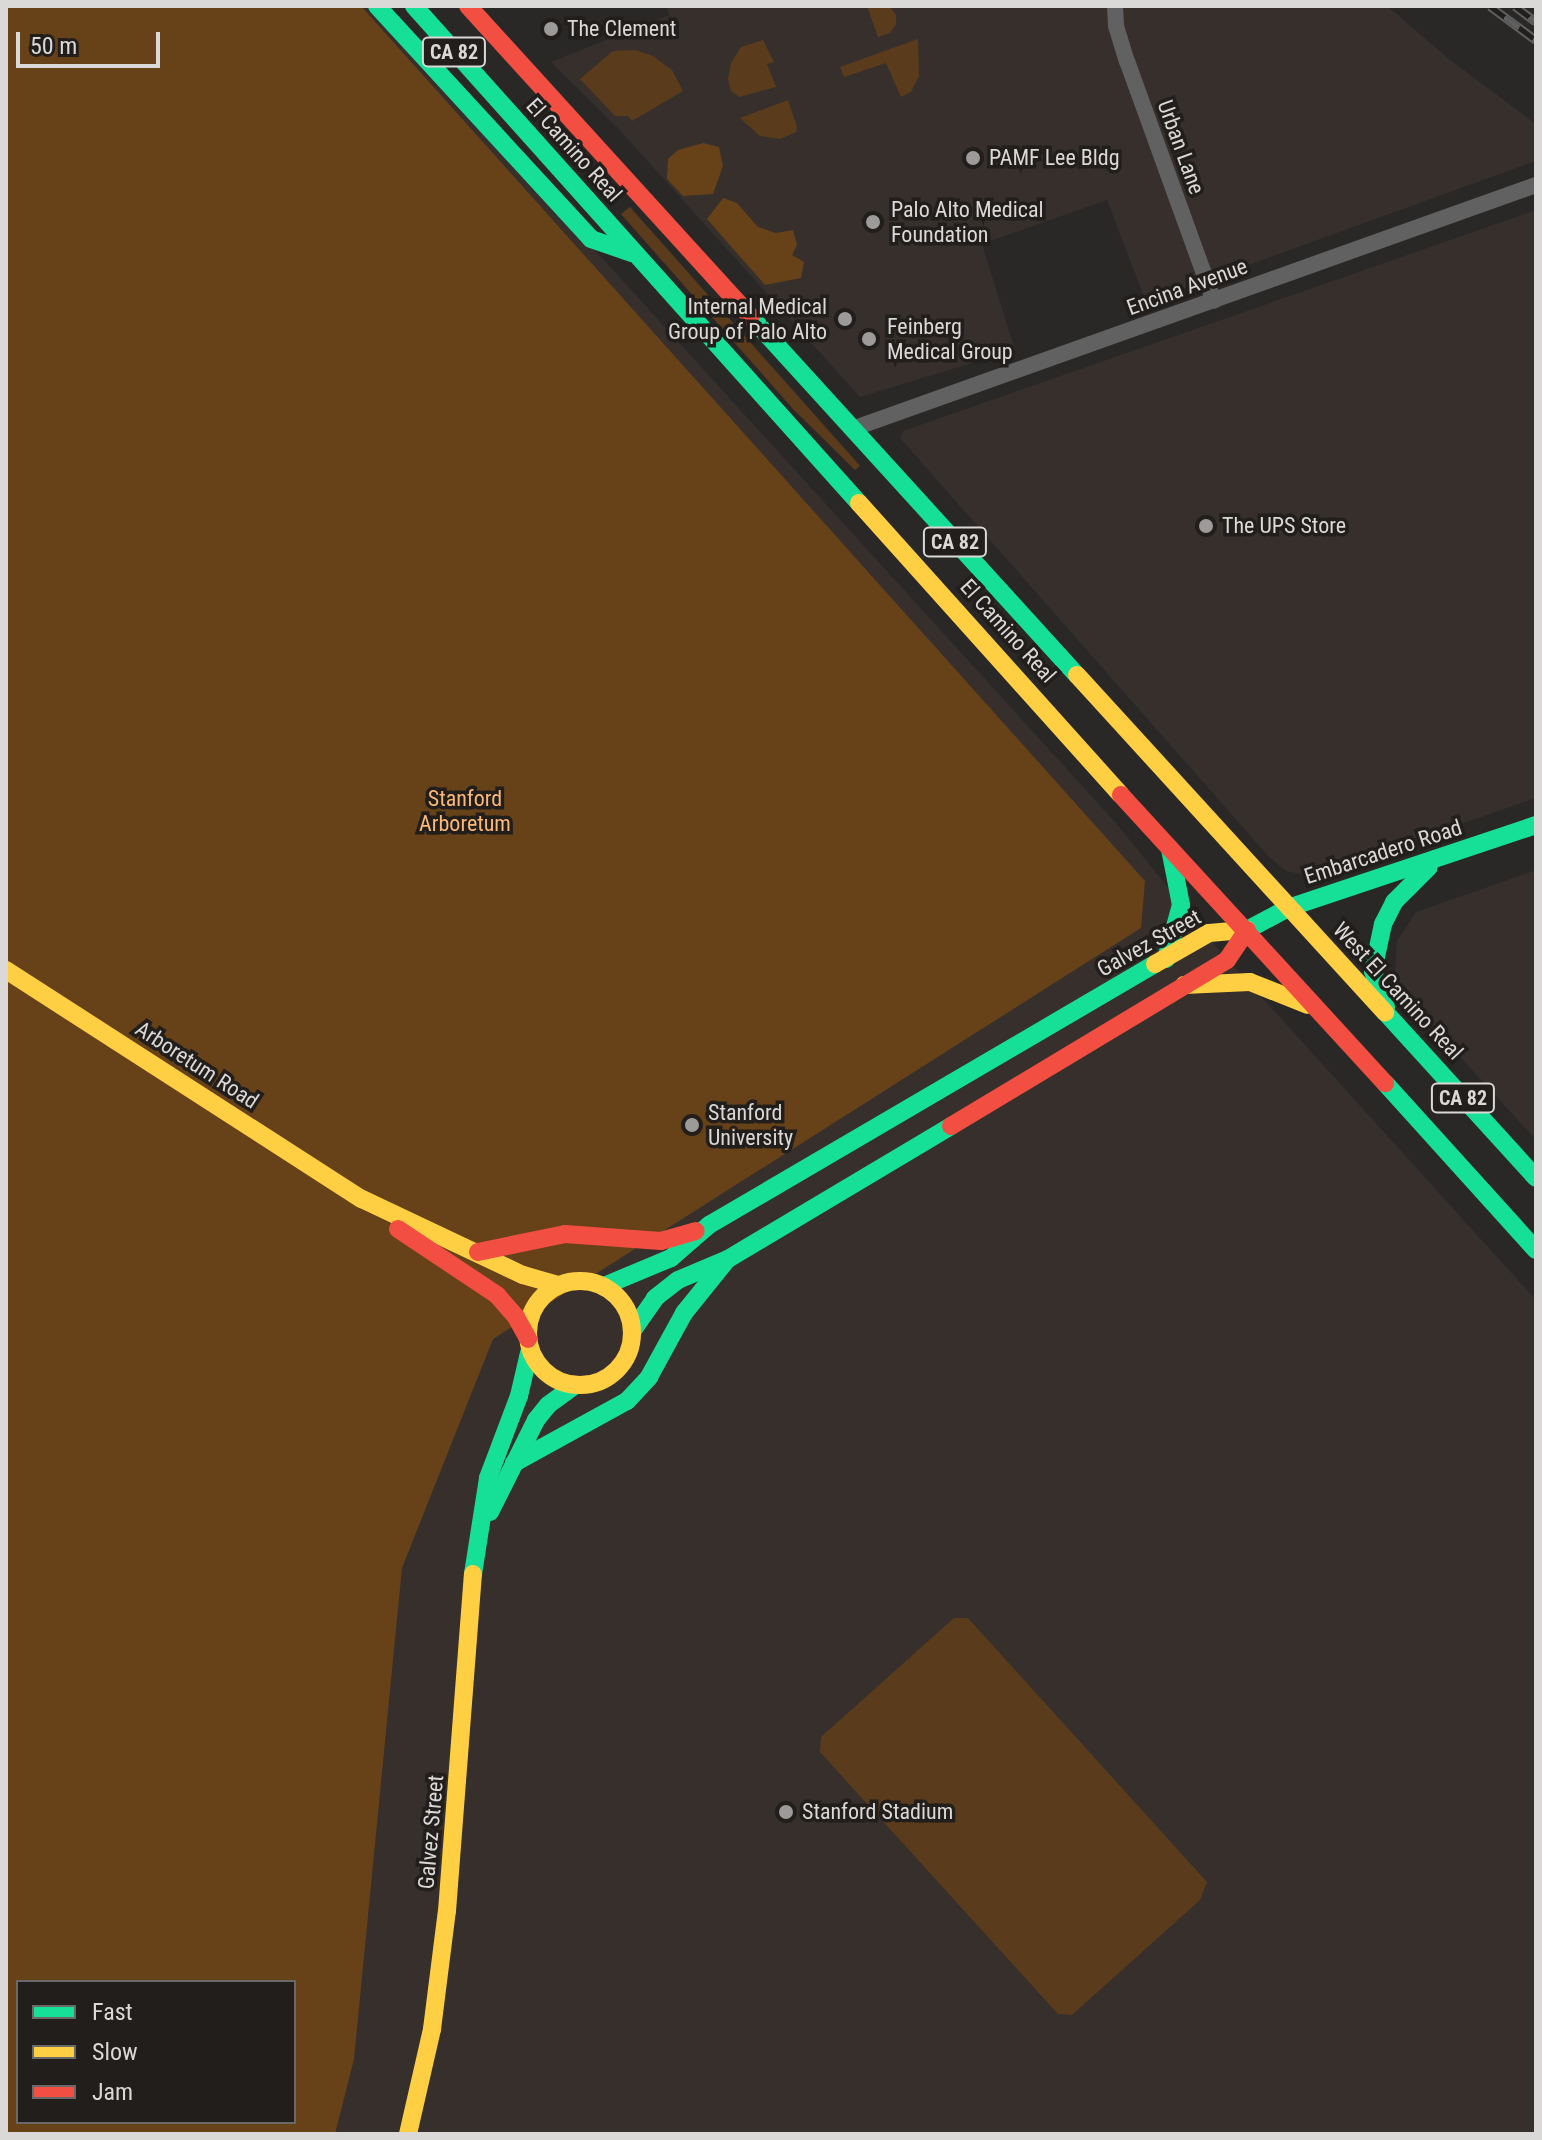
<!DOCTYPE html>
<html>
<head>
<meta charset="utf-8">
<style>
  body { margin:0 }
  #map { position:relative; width:1542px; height:2140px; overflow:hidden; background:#292827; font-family:"Roboto Condensed",sans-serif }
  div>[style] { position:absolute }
  .built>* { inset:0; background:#362f2b }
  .green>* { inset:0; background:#5a3c1d }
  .forest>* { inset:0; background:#674219 }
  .street>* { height:16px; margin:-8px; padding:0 8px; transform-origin:8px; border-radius:8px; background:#616161 }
  .fast>* { height:18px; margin:-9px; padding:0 9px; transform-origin:9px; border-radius:9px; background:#16e098 }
  .slow>* { height:18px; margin:-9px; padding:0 9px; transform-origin:9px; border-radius:9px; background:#ffcf43 }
  .slow>.ring { margin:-9px; padding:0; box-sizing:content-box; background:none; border:18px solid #ffcf43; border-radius:50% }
  .jam>* { height:18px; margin:-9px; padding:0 9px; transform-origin:9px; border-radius:9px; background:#f24e42 }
  .rail>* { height:9px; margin-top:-4.5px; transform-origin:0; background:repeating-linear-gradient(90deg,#211e1c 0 18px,#605f5f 0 36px); box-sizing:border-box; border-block:2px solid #605f5f }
  .dots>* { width:22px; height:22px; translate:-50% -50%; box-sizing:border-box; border:4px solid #211e1c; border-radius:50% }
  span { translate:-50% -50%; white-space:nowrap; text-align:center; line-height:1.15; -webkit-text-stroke:7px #211e1c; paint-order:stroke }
  .shield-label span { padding:2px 6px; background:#211e1c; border:2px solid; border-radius:6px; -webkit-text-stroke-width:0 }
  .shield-label { font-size:20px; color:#dad9d7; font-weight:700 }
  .poi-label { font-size:22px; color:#dad9d7 }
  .left { translate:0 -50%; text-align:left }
  .right { translate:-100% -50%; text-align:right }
  .street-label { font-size:22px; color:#dad9d7 }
  .park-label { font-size:22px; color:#fcb876 }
  .frame { position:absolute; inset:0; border:8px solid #dad9d7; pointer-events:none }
  .legend { position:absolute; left:16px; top:1980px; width:280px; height:144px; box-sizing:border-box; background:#211e1c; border:2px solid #6b6967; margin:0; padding:10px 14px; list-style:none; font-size:24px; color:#dad9d7 }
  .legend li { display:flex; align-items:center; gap:16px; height:40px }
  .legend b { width:40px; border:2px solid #6b6967 }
  .scale { position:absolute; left:16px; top:32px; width:144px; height:36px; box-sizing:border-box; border:4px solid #dad9d7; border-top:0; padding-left:10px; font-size:24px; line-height:28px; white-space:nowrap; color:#dad9d7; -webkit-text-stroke:6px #211e1c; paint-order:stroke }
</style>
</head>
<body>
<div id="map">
  <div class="built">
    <i style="clip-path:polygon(evenodd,6px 6px,373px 6px,1115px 822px,1220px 951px,1536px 1300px,1536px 2134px,6px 2134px,6px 6px,18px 1982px,294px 1982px,294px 2122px,18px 2122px,18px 1982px)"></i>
    <i style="clip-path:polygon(667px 6px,1387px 6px,1449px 59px,1536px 124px,1536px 161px,1146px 302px,1107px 200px,982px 244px,1015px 350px,860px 397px,616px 126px,551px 62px,669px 15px)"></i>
    <i style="clip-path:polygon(1536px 210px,1536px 798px,1311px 876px,1286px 871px,1269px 857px,900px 438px,903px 431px)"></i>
    <i style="clip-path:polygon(1536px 870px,1536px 1140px,1411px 1003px,1401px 990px,1395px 970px,1397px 941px,1416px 912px)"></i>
  </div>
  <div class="green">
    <i style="clip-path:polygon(867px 6px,890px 7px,896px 15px,896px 24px,890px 33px,878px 37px)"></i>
    <i style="clip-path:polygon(918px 39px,919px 76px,911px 92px,901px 97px,886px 63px,844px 77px,840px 67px)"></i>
    <i style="clip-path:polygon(763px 40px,774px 62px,767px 64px,776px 87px,739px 97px,731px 91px,728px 79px,731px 63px,741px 47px)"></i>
    <i style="clip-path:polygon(635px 50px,653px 56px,672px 70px,683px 91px,632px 121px,628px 116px,615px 116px,580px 79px,613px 51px)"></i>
    <i style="clip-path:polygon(788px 100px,797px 127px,796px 132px,780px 139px,760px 136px,740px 118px)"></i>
    <i style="clip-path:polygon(630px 207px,854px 459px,860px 466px,855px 470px,793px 409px,621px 214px)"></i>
    <i style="clip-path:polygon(954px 1618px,968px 1618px,1207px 1882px,1200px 1900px,1072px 2015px,1058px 2014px,820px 1752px,821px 1737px)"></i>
  </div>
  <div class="forest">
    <i style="clip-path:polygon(evenodd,6px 6px,361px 6px,1145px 881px,1141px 928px,493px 1339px,402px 1568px,354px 2059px,335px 2134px,6px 2134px,6px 6px,18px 1982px,294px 1982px,294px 2122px,18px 2122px,18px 1982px)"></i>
    <i style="clip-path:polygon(703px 143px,719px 147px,723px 166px,713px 194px,683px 196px,667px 179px,668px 159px,678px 150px)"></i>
    <i style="clip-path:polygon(723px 198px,737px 203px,758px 227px,776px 233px,793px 230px,797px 245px,792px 255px,804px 262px,801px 278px,765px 285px,707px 219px)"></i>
  </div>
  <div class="street">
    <i style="left:1115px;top:6px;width:20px;rotate:87deg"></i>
    <i style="left:1116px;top:26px;width:37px;rotate:73deg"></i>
    <i style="left:1127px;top:61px;width:255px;rotate:70.1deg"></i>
    <i style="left:852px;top:429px;width:726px;rotate:-19.63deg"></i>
  </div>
  <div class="fast">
    <i style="left:377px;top:6px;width:316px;rotate:47.4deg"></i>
    <i style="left:591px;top:239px;width:43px;rotate:18.9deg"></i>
    <i style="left:414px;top:6px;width:667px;rotate:48.16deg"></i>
    <i style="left:751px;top:317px;width:484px;rotate:47.7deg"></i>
    <i style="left:1247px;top:930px;width:47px;rotate:-28.2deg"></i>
    <i style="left:1288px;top:908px;width:262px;rotate:-18.5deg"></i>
    <i style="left:1166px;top:959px;width:56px;rotate:-74.5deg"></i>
    <i style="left:1181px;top:905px;width:57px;rotate:-101.1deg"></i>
    <i style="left:1386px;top:1007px;width:38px;rotate:-110deg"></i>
    <i style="left:1373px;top:971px;width:48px;rotate:-78deg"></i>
    <i style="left:1383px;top:924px;width:25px;rotate:-63deg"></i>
    <i style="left:1394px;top:902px;width:49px;rotate:-45deg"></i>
    <i style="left:1385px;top:1012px;width:224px;rotate:47.7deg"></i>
    <i style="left:1385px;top:1083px;width:225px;rotate:47.9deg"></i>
    <i style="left:604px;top:1286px;width:73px;rotate:-22.7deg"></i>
    <i style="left:671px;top:1258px;width:50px;rotate:-41deg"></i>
    <i style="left:709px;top:1225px;width:517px;rotate:-30.34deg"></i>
    <i style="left:633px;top:1330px;width:39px;rotate:-55deg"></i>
    <i style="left:655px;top:1298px;width:29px;rotate:-38deg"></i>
    <i style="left:678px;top:1280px;width:54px;rotate:-22.8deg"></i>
    <i style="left:728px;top:1259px;width:260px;rotate:-30.8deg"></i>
    <i style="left:514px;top:1463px;width:129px;rotate:-28.8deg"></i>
    <i style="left:627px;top:1401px;width:33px;rotate:-47deg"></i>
    <i style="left:649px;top:1377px;width:73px;rotate:-61.3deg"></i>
    <i style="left:684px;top:1313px;width:67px;rotate:-51.1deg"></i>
    <i style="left:490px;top:1512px;width:103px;rotate:-63.4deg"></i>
    <i style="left:536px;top:1420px;width:19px;rotate:-51deg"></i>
    <i style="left:548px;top:1405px;width:31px;rotate:-36deg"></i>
    <i style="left:473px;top:1574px;width:97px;rotate:-81.1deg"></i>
    <i style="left:488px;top:1478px;width:88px;rotate:-69.3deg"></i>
    <i style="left:519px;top:1396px;width:44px;rotate:-76.9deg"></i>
  </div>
  <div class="slow">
    <i style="left:859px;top:503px;width:392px;rotate:48.1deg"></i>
    <i style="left:1077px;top:675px;width:457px;rotate:47.6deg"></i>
    <i style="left:1155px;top:964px;width:62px;rotate:-29.9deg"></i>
    <i style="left:1209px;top:933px;width:38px;rotate:-5deg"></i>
    <i style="left:6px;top:970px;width:423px;rotate:32.8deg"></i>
    <i style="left:362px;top:1199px;width:178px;rotate:25.3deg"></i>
    <i style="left:523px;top:1275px;width:37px;rotate:16deg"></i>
    <i style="left:1184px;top:985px;width:66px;rotate:-2.6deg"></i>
    <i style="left:1250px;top:982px;width:62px;rotate:21.6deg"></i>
    <i class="ring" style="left:528px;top:1281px;width:86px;height:86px"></i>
    <i style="left:408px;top:2134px;width:108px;rotate:-77.1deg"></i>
    <i style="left:432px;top:2029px;width:119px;rotate:-82.8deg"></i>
    <i style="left:447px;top:1911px;width:338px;rotate:-85.6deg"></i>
  </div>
  <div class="jam">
    <i style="left:468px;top:6px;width:420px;rotate:47.7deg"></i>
    <i style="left:1121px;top:795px;width:391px;rotate:47.5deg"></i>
    <i style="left:951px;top:1126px;width:322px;rotate:-31deg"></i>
    <i style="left:1227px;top:960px;width:36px;rotate:-56deg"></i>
    <i style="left:398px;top:1229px;width:119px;rotate:33.7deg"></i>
    <i style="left:497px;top:1295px;width:29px;rotate:49deg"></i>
    <i style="left:516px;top:1317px;width:25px;rotate:61deg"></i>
    <i style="left:478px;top:1252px;width:89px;rotate:-11.7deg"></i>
    <i style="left:565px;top:1234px;width:96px;rotate:4.2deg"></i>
    <i style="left:661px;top:1241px;width:36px;rotate:-16deg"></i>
  </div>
  <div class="rail">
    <i style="left:1490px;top:6px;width:57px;rotate:36.5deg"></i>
    <i style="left:1515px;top:6px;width:26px;rotate:37deg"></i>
  </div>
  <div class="dots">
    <i style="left:551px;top:29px;background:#9c9b99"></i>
    <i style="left:973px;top:158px;background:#9c9b99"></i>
    <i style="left:873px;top:222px;background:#9c9b99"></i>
    <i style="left:845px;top:319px;background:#9c9b99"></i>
    <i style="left:869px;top:339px;background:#9c9b99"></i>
    <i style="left:1206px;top:526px;background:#9c9b99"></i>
    <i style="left:692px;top:1125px;background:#9c9b99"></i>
    <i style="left:786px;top:1812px;background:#9c9b99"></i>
  </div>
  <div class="shield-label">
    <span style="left:454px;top:52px">CA 82</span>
    <span style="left:955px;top:542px">CA 82</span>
    <span style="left:1463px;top:1098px">CA 82</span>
  </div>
  <div class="poi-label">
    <span class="left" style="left:567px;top:29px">The Clement</span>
    <span class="left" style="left:989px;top:158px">PAMF Lee Bldg</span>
    <span class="left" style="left:891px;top:222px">Palo Alto Medical<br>Foundation</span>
    <span class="right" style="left:827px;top:319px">Internal Medical<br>Group of Palo Alto</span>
    <span class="left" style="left:887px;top:339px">Feinberg<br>Medical Group</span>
    <span class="left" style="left:1222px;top:526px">The UPS Store</span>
    <span class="left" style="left:708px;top:1125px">Stanford<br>University</span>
    <span class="left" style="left:802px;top:1812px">Stanford Stadium</span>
  </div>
  <div class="street-label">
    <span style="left:1181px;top:147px;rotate:70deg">Urban Lane</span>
    <span style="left:574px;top:150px;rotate:48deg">El Camino Real</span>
    <span style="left:1187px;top:287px;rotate:-20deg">Encina Avenue</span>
    <span style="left:1008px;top:631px;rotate:48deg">El Camino Real</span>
    <span style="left:1383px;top:852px;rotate:-18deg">Embarcadero Road</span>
    <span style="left:1149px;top:943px;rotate:-29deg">Galvez Street</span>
    <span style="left:1398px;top:991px;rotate:47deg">West El Camino Real</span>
    <span style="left:197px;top:1065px;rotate:33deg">Arboretum Road</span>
    <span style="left:431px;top:1832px;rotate:-85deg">Galvez Street</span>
  </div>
  <div class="park-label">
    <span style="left:465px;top:811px">Stanford<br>Arboretum</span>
  </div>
  <div class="frame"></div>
  <ul class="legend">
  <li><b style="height:10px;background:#16e098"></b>Fast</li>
  <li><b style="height:10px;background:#ffcf43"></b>Slow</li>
  <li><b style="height:10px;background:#f24e42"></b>Jam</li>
  </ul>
  <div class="scale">50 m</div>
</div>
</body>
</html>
